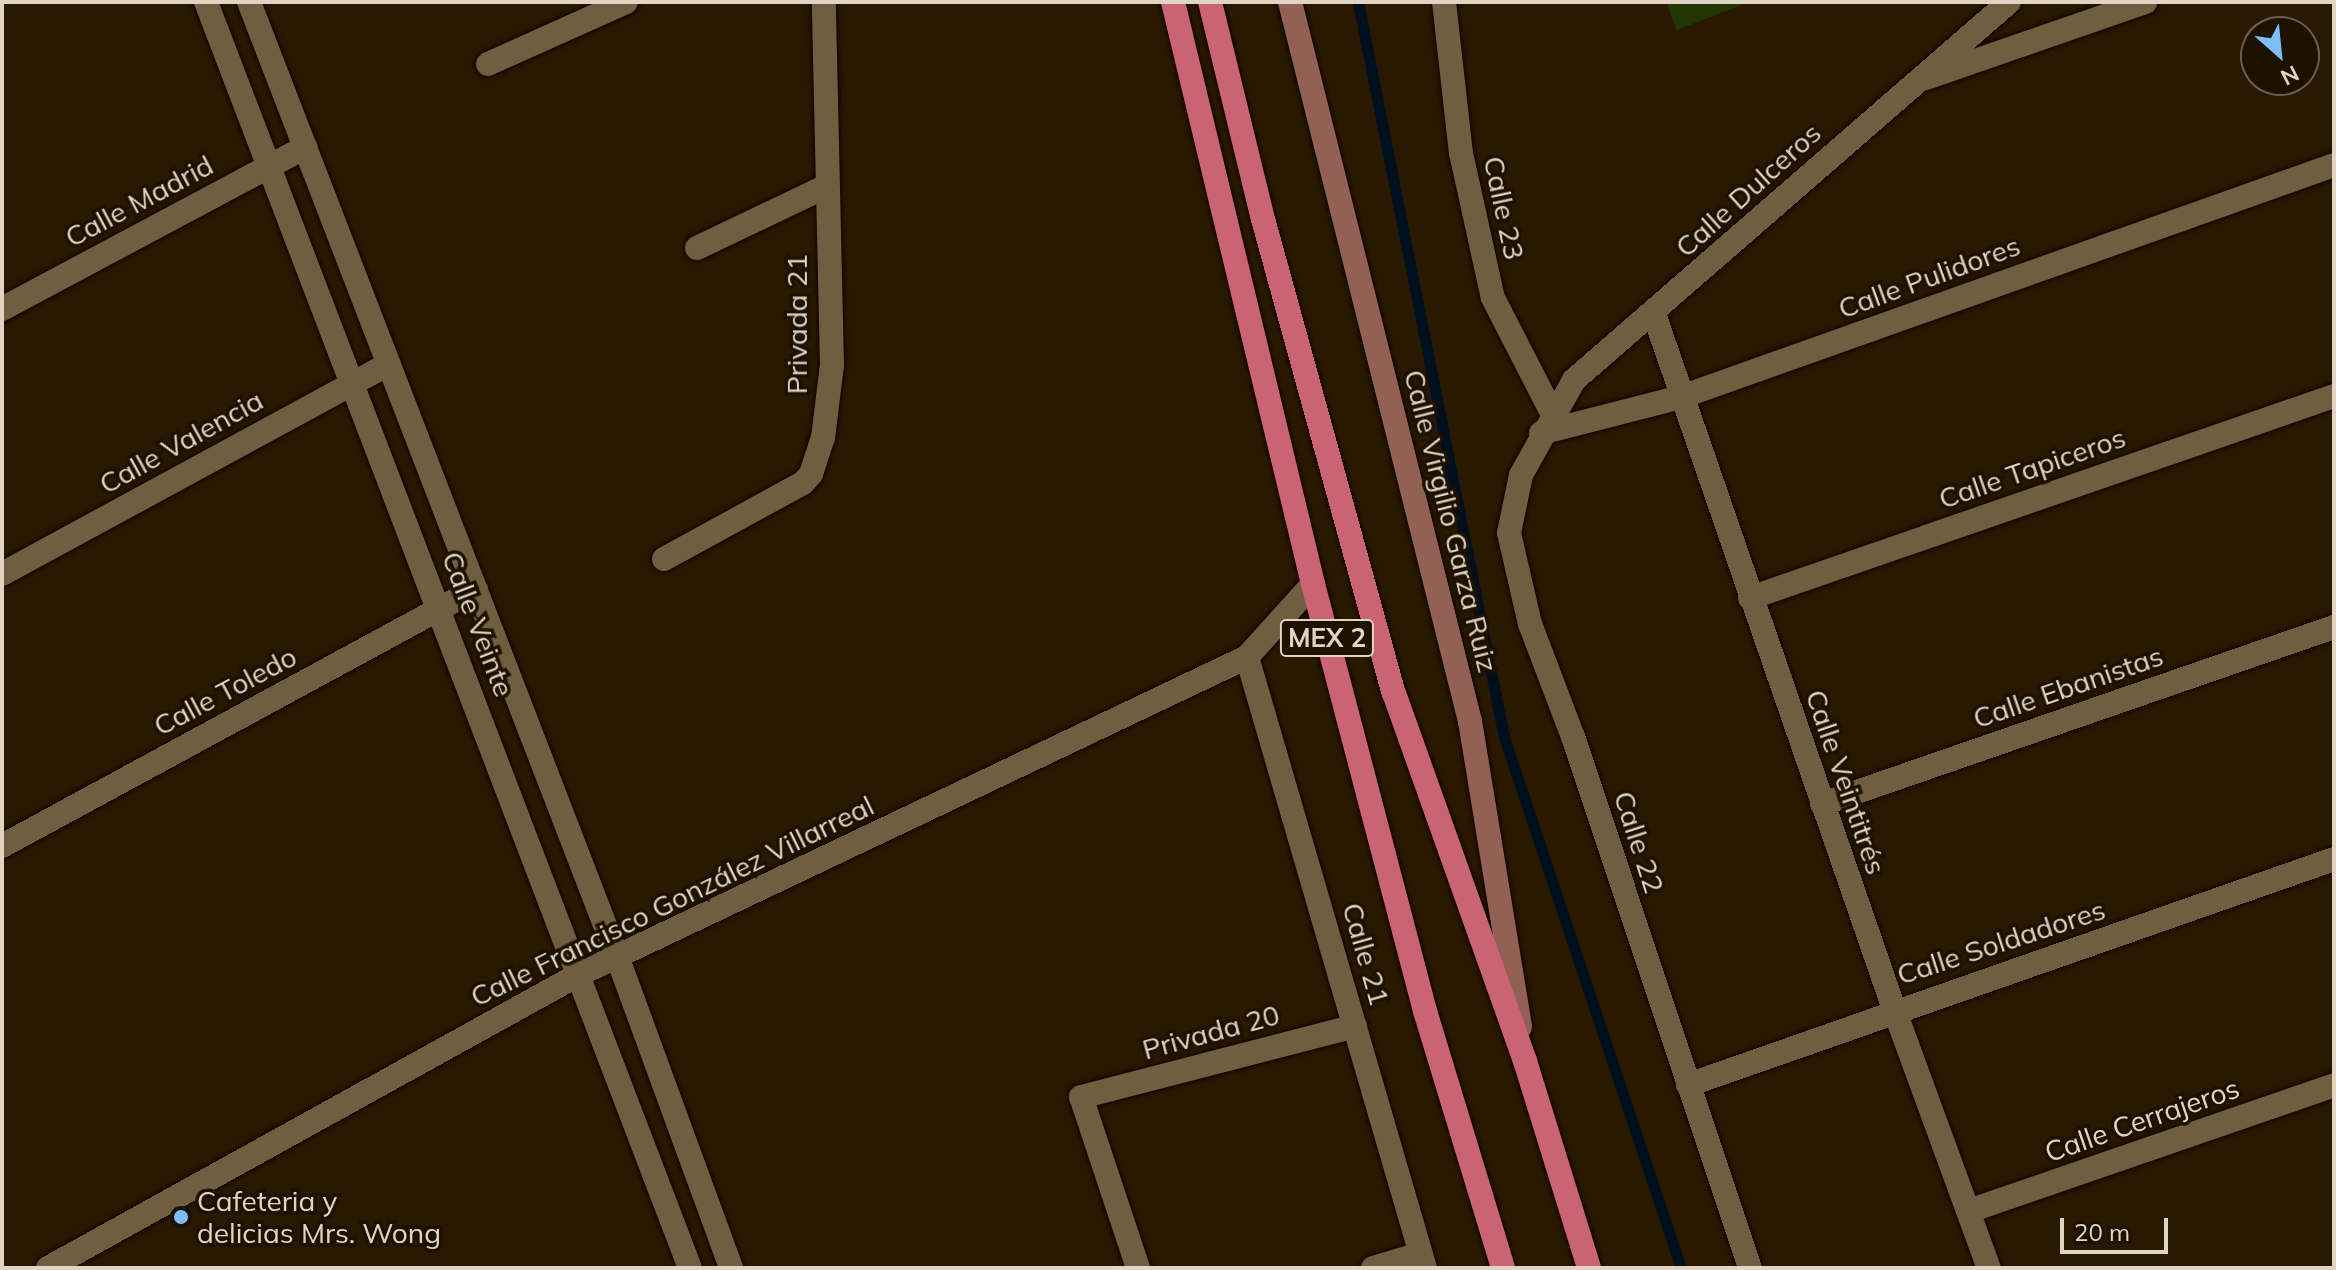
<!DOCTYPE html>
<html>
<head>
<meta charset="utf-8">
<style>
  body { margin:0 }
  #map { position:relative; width:2336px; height:1270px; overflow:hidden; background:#291900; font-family:Mulish,sans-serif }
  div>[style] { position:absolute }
  .green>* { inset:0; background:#213600 }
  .stream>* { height:11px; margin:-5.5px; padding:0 5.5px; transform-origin:5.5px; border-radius:5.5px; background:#000f1d }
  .roads { filter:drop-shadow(0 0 2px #110400) drop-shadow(0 0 2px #110400) }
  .minor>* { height:24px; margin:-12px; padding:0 12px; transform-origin:12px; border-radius:12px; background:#705e41 }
  .tertiary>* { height:24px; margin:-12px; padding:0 12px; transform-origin:12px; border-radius:12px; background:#705e41 }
  .secondary>* { height:24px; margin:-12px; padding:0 12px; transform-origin:12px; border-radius:12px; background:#926054 }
  .trunk>* { height:24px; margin:-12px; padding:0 12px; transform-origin:12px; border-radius:12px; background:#ca6474 }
  .dots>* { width:22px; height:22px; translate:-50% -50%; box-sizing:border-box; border:4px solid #1d1100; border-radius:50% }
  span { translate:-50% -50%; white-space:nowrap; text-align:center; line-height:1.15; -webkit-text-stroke:7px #1d1100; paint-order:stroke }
  .shield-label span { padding:2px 6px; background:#1d1100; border:2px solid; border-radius:6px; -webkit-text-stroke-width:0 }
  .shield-label { font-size:26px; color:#e0d5c5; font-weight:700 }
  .street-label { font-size:28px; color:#e0d5c5 }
  .poi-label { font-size:28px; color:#e0d5c5 }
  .left { translate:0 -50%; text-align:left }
  .frame { position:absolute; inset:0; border:4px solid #e0d5c5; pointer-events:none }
  .north { position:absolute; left:2240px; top:16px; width:80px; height:80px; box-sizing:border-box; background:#1d1100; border:2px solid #6b5f4f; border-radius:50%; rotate:153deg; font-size:22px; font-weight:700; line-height:32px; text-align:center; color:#e0d5c5 }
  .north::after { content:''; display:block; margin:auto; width:28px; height:36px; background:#7dbef9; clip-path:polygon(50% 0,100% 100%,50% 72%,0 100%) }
  .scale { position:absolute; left:2060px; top:1218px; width:108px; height:36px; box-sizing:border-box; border:4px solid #e0d5c5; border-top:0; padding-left:10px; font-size:24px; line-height:28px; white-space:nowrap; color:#e0d5c5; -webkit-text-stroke:6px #1d1100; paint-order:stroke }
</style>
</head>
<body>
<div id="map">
  <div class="green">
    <i style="clip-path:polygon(1666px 2px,1749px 2px,1677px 30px)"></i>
  </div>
  <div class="stream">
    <i style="left:1358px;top:2px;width:749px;rotate:78.77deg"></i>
    <i style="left:1504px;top:737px;width:560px;rotate:71.57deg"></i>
  </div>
  <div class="roads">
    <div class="minor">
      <i style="left:1444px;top:2px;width:152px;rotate:83.6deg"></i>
      <i style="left:1461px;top:153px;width:148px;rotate:77.6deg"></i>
      <i style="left:1493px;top:298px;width:129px;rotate:62.8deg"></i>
      <i style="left:488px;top:64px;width:151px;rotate:-24.2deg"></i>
      <i style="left:1926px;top:78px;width:232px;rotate:-19.1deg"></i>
      <i style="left:697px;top:248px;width:142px;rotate:-25.5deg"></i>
      <i style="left:2px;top:309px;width:344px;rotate:-28.1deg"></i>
      <i style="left:1654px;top:314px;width:735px;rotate:70.95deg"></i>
      <i style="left:1894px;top:1009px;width:276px;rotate:69.9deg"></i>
      <i style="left:1541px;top:433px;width:145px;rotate:-14.4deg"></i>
      <i style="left:1681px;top:397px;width:693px;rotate:-19.56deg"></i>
      <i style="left:664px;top:559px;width:158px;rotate:-28.7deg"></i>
      <i style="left:803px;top:483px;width:12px;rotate:-48deg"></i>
      <i style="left:811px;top:474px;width:38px;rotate:-72deg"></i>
      <i style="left:823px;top:438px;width:74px;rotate:-83deg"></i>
      <i style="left:832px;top:365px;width:363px;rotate:-91.3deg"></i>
      <i style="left:2px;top:574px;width:440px;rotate:-28.5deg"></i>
      <i style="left:1750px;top:598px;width:618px;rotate:-19.08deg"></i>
      <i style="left:1247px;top:657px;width:636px;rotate:73.76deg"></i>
      <i style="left:1822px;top:804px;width:542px;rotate:-19.07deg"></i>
      <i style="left:2px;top:846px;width:539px;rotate:-28.47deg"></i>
      <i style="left:1688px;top:1085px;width:684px;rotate:-19.28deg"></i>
      <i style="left:1969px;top:1211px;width:386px;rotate:-19deg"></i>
      <i style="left:48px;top:1268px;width:606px;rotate:-28.94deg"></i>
      <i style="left:578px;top:975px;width:741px;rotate:-25.42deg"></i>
      <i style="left:1247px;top:657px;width:98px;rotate:-47.9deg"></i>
      <i style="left:1138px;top:1268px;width:180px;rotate:-108.4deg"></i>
      <i style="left:1081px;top:1097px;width:283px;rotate:-14.5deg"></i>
      <i style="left:1373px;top:1268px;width:49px;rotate:-16.6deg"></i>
      <i style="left:1750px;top:1268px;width:560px;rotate:-108.43deg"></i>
      <i style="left:1573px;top:737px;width:121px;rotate:-110.8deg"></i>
      <i style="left:1530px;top:624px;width:93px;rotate:-103deg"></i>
      <i style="left:1509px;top:533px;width:59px;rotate:-78.3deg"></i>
      <i style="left:1521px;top:475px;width:109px;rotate:-60.8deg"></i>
      <i style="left:1574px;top:380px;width:576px;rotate:-40.99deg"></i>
    </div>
    <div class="tertiary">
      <i style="left:206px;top:2px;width:1355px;rotate:69.08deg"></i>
      <i style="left:249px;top:2px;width:1023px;rotate:68.91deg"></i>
      <i style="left:617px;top:956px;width:332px;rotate:69.9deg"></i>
    </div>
    <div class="secondary">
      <i style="left:1290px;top:2px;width:741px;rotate:75.95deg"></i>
      <i style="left:1470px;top:721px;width:310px;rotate:80.7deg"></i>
    </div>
    <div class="trunk">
      <i style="left:1173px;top:2px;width:599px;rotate:76.47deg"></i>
      <i style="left:1313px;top:584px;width:441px;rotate:75.3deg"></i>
      <i style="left:1425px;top:1011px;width:269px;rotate:73.1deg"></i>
      <i style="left:1210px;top:2px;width:223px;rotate:76.3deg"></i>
      <i style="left:1263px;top:219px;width:492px;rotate:74.6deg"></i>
      <i style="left:1394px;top:693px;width:391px;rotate:70.4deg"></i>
      <i style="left:1525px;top:1061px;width:217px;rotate:72.8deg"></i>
    </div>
  </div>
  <div class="dots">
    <i style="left:181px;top:1217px;background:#7dbef9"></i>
  </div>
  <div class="shield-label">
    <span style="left:1327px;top:638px">MEX 2</span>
  </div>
  <div class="street-label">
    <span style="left:1748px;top:190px;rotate:-42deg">Calle Dulceros</span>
    <span style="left:139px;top:201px;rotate:-28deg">Calle Madrid</span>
    <span style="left:1504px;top:208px;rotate:78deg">Calle 23</span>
    <span style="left:1929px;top:277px;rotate:-20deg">Calle Pulidores</span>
    <span style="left:797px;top:324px;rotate:-90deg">Privada 21</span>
    <span style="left:181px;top:442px;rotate:-29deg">Calle Valencia</span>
    <span style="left:2032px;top:468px;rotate:-19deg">Calle Tapiceros</span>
    <span style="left:1451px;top:521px;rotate:76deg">Calle Virgilio Garza Ruiz</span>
    <span style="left:478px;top:624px;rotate:69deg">Calle Veinte</span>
    <span style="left:2068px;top:687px;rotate:-19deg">Calle Ebanistas</span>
    <span style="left:225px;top:691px;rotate:-28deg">Calle Toledo</span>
    <span style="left:1846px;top:782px;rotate:71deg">Calle Veintitrés</span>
    <span style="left:1639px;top:842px;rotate:72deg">Calle 22</span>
    <span style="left:672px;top:901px;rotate:-26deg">Calle Francisco González Villarreal</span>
    <span style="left:2001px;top:942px;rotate:-18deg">Calle Soldadores</span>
    <span style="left:1366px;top:954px;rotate:74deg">Calle 21</span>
    <span style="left:1211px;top:1032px;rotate:-15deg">Privada 20</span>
    <span style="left:2142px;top:1120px;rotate:-19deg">Calle Cerrajeros</span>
  </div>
  <div class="poi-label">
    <span class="left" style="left:197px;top:1217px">Cafeteria y<br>delicias Mrs. Wong</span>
  </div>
  <div class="frame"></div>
  <div class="north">N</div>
  <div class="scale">20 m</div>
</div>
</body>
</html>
